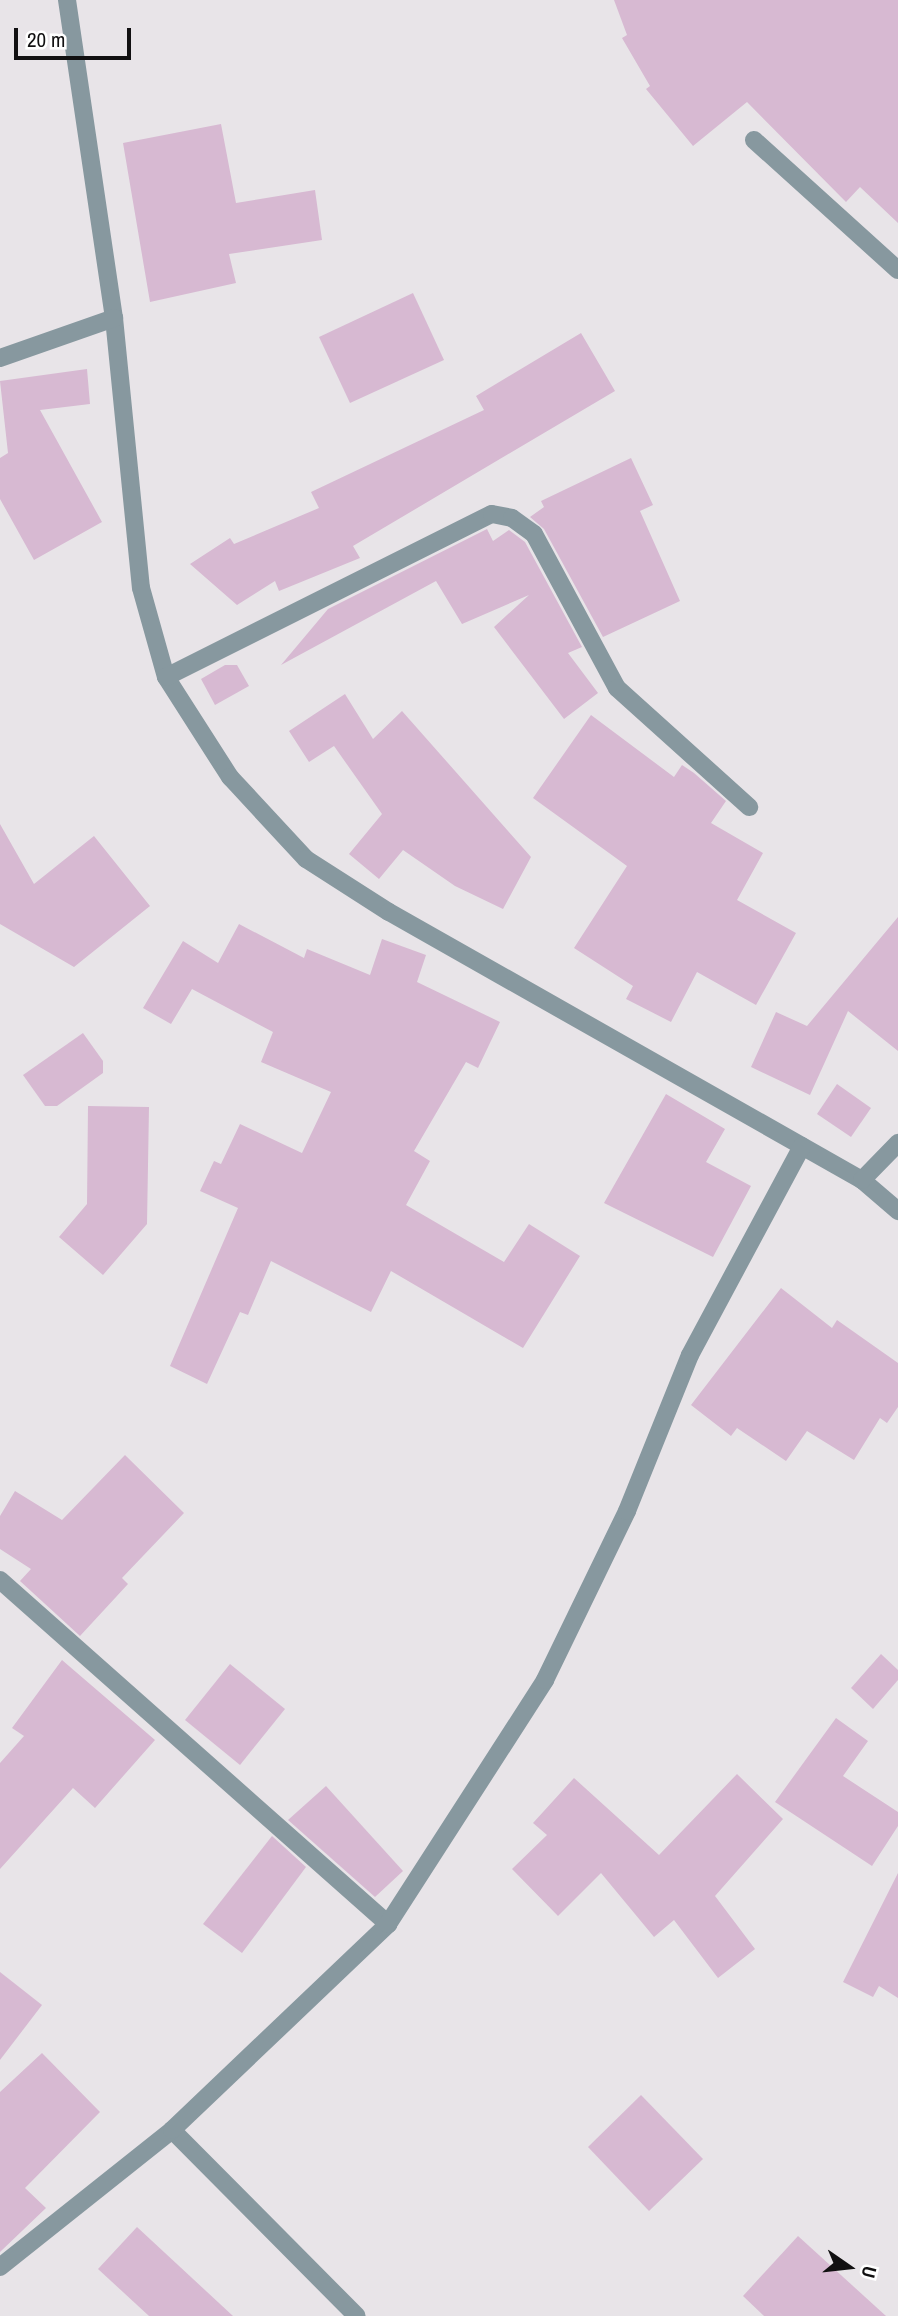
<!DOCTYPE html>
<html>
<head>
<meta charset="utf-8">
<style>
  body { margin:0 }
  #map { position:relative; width:898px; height:2316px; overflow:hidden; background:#e8e4e8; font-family:"Archivo Narrow",sans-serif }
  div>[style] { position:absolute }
  .building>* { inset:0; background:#d7b9d2 }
  .street>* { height:18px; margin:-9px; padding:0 9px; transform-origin:9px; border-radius:9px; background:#87989f }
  span { translate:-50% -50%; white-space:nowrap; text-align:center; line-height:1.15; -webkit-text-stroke:6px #fff; paint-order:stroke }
  .north { position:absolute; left:814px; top:2232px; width:70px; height:70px; -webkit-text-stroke:5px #fff; paint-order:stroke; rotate:104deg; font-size:19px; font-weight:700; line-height:28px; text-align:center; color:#111011 }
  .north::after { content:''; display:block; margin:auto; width:24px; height:32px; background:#111011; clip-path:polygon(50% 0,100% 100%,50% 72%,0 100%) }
  .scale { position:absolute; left:14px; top:28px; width:117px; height:32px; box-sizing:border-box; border:4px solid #111011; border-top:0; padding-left:9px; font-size:21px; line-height:24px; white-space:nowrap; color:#111011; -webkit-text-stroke:5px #fff; paint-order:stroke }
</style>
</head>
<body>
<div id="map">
  <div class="building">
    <i style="clip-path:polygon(614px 0,898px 0,898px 223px,860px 187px,846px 202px,747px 102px,693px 146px,646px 89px,650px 86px,622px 38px,627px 35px)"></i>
    <i style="clip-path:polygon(221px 124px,236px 203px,315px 190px,322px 240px,229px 254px,236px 283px,150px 302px,123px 143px)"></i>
    <i style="clip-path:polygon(413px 293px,444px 360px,350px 403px,319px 337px)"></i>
    <i style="clip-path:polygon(581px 333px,615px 391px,353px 546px,360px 558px,279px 591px,275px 581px,237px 605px,190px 564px,230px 538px,234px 544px,319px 508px,311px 492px,484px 410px,476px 396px)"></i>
    <i style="clip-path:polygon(87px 369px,90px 404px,40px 410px,102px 522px,34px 560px,0 499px,0 458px,8px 453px,0 381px)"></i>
    <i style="clip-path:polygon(631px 458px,653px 505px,640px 511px,680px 601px,603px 637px,544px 529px,530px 517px,544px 507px,541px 501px)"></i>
    <i style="clip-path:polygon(487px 529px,493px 541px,509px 530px,525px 542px,582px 647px,568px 653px,598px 693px,564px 719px,494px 627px,529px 595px,462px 624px,436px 581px,281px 665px,328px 609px)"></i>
    <i style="clip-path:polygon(225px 665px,237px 665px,249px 686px,215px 705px,201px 679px)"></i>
    <i style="clip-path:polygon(345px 694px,373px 739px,402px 711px,531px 857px,503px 909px,455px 886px,403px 850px,379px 879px,349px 854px,382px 814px,334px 746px,309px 762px,289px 731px)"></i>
    <i style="clip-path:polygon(591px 715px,674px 777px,682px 765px,694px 773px,726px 801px,711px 823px,763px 853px,737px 900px,796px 933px,756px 1005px,697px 972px,671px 1022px,626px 999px,633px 986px,574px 948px,627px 866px,533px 798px)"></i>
    <i style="clip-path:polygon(0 824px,34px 884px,94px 836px,150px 906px,74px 967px,0 924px)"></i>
    <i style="clip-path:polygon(898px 917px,898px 1051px,848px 1011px,810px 1095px,751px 1067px,776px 1012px,807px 1026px)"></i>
    <i style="clip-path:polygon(239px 924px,304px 958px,307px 949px,370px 975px,382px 939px,426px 955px,417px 982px,500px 1022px,478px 1068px,466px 1062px,414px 1151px,430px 1161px,406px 1205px,504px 1262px,529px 1224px,580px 1256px,523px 1348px,391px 1271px,371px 1312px,271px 1261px,248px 1315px,240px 1312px,207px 1384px,170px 1366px,238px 1208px,200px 1191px,214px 1161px,221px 1164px,240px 1124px,302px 1153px,331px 1092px,261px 1062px,273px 1032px,192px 989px,171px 1024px,143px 1008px,183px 941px,218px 963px)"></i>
    <i style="clip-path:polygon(83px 1033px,103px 1061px,103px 1073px,57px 1106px,45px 1106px,23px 1075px)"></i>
    <i style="clip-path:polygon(837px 1084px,871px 1108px,851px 1137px,817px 1114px)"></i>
    <i style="clip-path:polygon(666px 1094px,725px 1129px,706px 1162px,751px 1186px,713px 1257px,604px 1203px)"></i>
    <i style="clip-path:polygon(88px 1106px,149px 1107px,147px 1224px,103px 1275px,59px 1237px,87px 1204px)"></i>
    <i style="clip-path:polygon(781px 1288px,832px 1328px,837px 1320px,898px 1363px,898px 1407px,887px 1423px,880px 1418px,854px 1460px,807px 1431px,786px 1461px,737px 1428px,731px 1436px,691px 1405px)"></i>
    <i style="clip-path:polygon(125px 1455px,184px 1513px,122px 1578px,128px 1584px,80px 1636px,20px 1581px,31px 1569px,0 1549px,0 1516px,15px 1491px,62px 1520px)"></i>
    <i style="clip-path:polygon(881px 1654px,898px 1670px,898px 1680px,873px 1709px,851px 1688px)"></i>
    <i style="clip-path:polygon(62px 1660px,155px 1740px,95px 1808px,73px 1788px,0 1869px,0 1763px,24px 1736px,12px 1728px)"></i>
    <i style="clip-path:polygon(230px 1664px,285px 1709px,240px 1765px,185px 1720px)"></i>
    <i style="clip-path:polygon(836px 1718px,868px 1741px,843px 1776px,898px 1812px,898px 1826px,872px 1866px,775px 1802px)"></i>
    <i style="clip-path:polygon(737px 1774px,783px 1819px,715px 1896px,755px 1949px,718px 1978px,674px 1920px,654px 1937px,601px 1873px,558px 1916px,512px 1869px,547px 1835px,533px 1823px,574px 1778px,659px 1855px)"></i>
    <i style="clip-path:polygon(326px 1786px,403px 1871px,375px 1897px,288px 1820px)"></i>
    <i style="clip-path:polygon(272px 1836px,306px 1867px,242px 1953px,203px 1924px)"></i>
    <i style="clip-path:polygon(898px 1873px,898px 1998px,879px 1986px,873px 1997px,843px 1982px)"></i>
    <i style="clip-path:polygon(0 1972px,42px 2005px,0 2060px)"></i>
    <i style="clip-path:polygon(42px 2053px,100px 2112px,25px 2188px,46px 2208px,0 2252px,0 2092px)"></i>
    <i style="clip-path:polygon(641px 2095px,703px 2159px,649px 2211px,588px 2147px)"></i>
    <i style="clip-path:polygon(137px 2227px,233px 2316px,149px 2316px,98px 2269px)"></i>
    <i style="clip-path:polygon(798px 2236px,886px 2316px,764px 2316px,743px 2296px)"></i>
  </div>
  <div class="street">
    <i style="left:67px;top:0;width:321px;rotate:81.6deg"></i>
    <i style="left:114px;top:318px;width:271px;rotate:84.3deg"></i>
    <i style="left:141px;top:588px;width:92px;rotate:74.3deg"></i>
    <i style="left:166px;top:677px;width:119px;rotate:57.4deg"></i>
    <i style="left:230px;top:777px;width:112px;rotate:47.2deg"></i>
    <i style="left:306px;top:859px;width:98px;rotate:32.6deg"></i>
    <i style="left:389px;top:912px;width:544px;rotate:29.54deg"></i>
    <i style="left:862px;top:1180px;width:48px;rotate:40.7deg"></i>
    <i style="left:754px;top:140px;width:194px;rotate:42.1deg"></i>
    <i style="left:0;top:358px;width:121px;rotate:-19.3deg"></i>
    <i style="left:166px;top:677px;width:364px;rotate:-26.6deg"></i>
    <i style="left:492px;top:514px;width:20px;rotate:11deg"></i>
    <i style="left:512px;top:518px;width:27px;rotate:36deg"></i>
    <i style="left:534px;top:534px;width:175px;rotate:61.7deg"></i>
    <i style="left:617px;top:688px;width:178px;rotate:42deg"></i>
    <i style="left:862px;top:1180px;width:52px;rotate:-45.8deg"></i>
    <i style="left:0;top:1580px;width:519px;rotate:41.56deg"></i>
    <i style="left:172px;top:2130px;width:262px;rotate:45.2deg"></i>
    <i style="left:0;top:2267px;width:220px;rotate:-38.5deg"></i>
    <i style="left:172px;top:2130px;width:298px;rotate:-43.6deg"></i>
    <i style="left:388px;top:1924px;width:290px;rotate:-57.2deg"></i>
    <i style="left:545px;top:1680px;width:188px;rotate:-64.1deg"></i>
    <i style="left:627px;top:1511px;width:168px;rotate:-68deg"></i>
    <i style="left:690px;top:1355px;width:237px;rotate:-61.8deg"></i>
  </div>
  <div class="north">U</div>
  <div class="scale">20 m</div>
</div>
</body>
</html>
